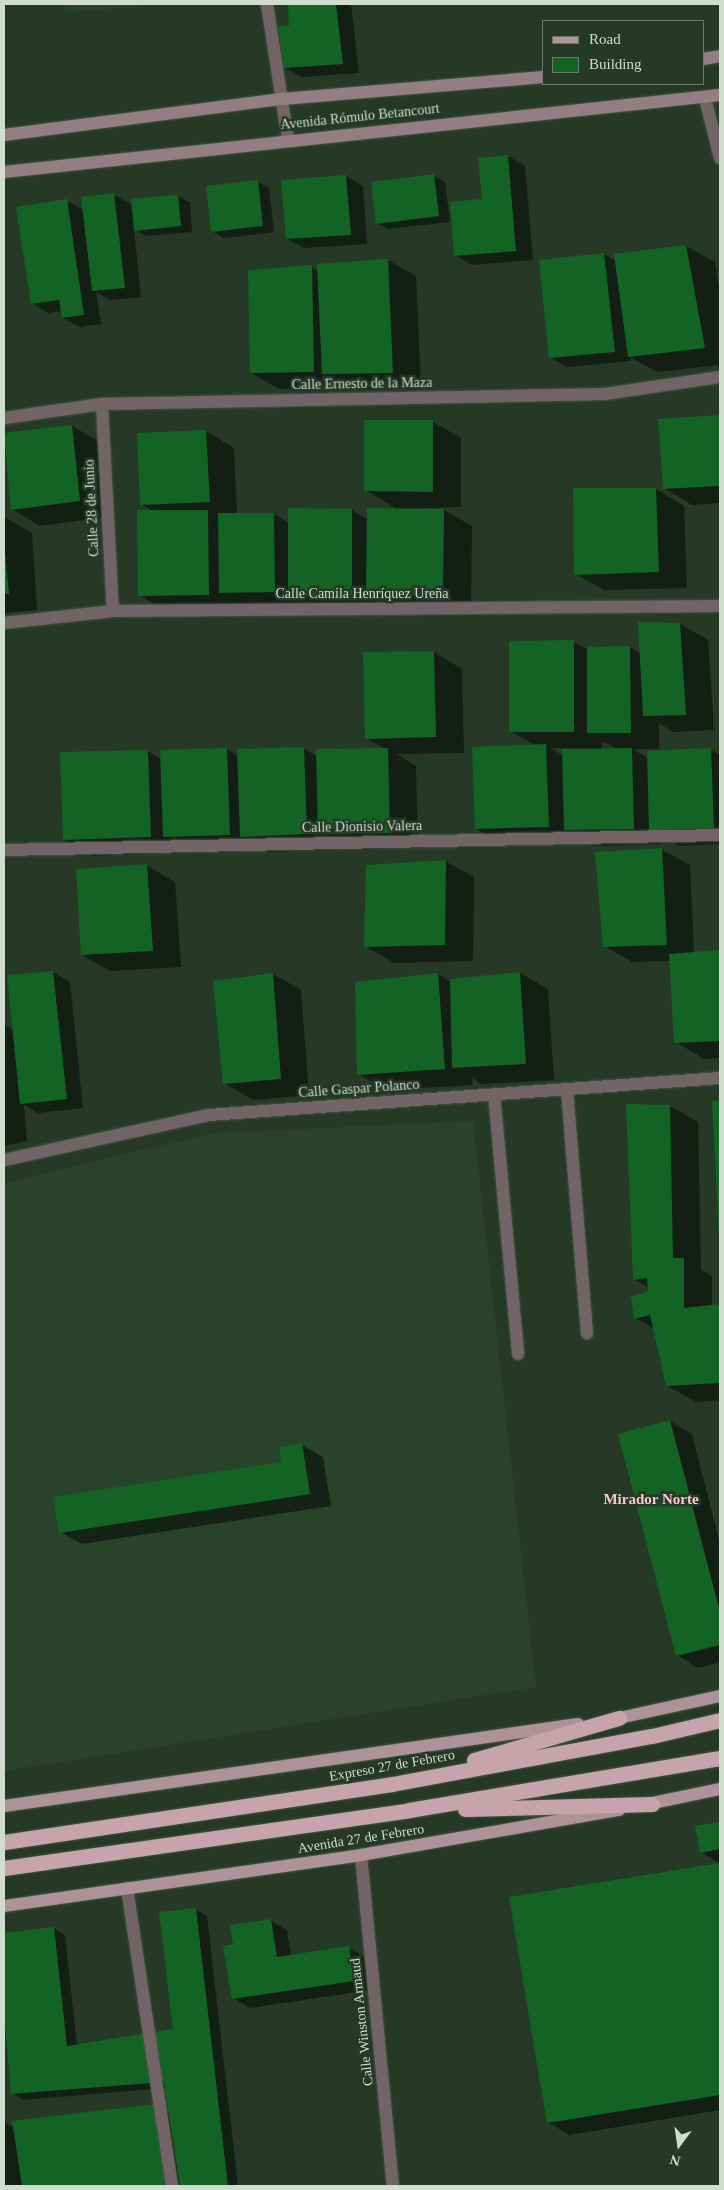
<!DOCTYPE html>
<html>
<head>
<meta charset="utf-8">
<style>
  body { margin:0 }
  #map { position:relative; width:724px; height:2190px; overflow:hidden; background:#253926; font-family:Georgia,serif }
  div>[style] { position:absolute }
  .built>* { inset:0; background:#29432b }
  .shadow>* { inset:0; background:#0007 }
  .building>* { inset:0; background:#136424 }
  .roads { filter:drop-shadow(0 0 1px #445644) drop-shadow(0 0 1px #445644) }
  .street>* { height:12px; margin:-6px; padding:0 6px; transform-origin:6px; border-radius:6px; background:#726367 }
  .secondary>* { height:12px; margin:-6px; padding:0 6px; transform-origin:6px; border-radius:6px; background:#957e83 }
  .primary>* { height:12px; margin:-6px; padding:0 6px; transform-origin:6px; border-radius:6px; background:#af9299 }
  .highway>* { height:15px; margin:-7.5px; padding:0 7.5px; transform-origin:7.5px; border-radius:7.5px; background:#c7a4ac }
  span { translate:-50% -50%; white-space:nowrap; text-align:center; line-height:1.15; -webkit-text-stroke:5px #253926; paint-order:stroke }
  .street-label { font-size:14px; color:#cfdccf }
  .neighbourhood-label { font-size:15px; color:#f9c6d2; font-weight:700 }
  .frame { position:absolute; inset:0; border:5px solid #cfdccf; pointer-events:none }
  .legend { position:absolute; left:542px; top:20px; width:162px; height:65px; box-sizing:border-box; background:#253926; border:1px solid #697a6a; margin:0; padding:6px 9px; list-style:none; font-size:15px; color:#cfdccf }
  .legend li { display:flex; align-items:center; gap:10px; height:25px }
  .legend b { width:25px; border:1px solid #697a6a }
  .north { position:absolute; left:654px; top:2120px; width:50px; height:50px; -webkit-text-stroke:4px #253926; paint-order:stroke; rotate:194deg; font-size:14px; font-weight:700; line-height:20px; text-align:center; color:#cfdccf }
  .north::after { content:''; display:block; margin:auto; width:18px; height:22px; background:#cfdccf; clip-path:polygon(50% 0,100% 100%,50% 72%,0 100%) }
</style>
</head>
<body>
<div id="map">
  <div class="built">
    <i style="clip-path:polygon(65px 4px,175px 4px,65px 12px)"></i>
    <i style="clip-path:polygon(473px 1121px,536px 1687px,4px 1771px,4px 1183px,214px 1133px)"></i>
  </div>
  <div class="shadow">
    <i style="clip-path:polygon(289px 4px,351px 4px,359px 73px,302px 77px,285px 68px,291px 27px)"></i>
    <i style="clip-path:polygon(508px 156px,525px 166px,533px 260px,472px 265px,455px 255px,483px 201px,479px 159px)"></i>
    <i style="clip-path:polygon(346px 176px,363px 186px,367px 244px,304px 248px,287px 239px)"></i>
    <i style="clip-path:polygon(434px 176px,445px 182px,450px 222px,388px 229px,377px 223px)"></i>
    <i style="clip-path:polygon(258px 182px,269px 188px,274px 232px,224px 238px,212px 231px)"></i>
    <i style="clip-path:polygon(114px 195px,133px 205px,132px 200px,178px 196px,190px 202px,192px 232px,146px 236px,134px 229px,141px 297px,110px 300px,96px 292px,101px 324px,80px 327px,63px 318px,62px 311px,48px 313px,32px 303px,67px 201px,84px 210px)"></i>
    <i style="clip-path:polygon(686px 246px,715px 262px,720px 295px,720px 365px,657px 372px,630px 357px,631px 361px,567px 367px,550px 357px,604px 254px,616px 261px)"></i>
    <i style="clip-path:polygon(388px 260px,416px 276px,421px 389px,352px 390px,342px 384px,342px 388px,279px 389px,251px 373px,311px 267px,318px 271px)"></i>
    <i style="clip-path:polygon(720px 416px,720px 503px,692px 505px,664px 488px,659px 421px)"></i>
    <i style="clip-path:polygon(433px 422px,461px 438px,461px 507px,397px 509px,365px 490px)"></i>
    <i style="clip-path:polygon(72px 426px,100px 442px,107px 517px,40px 526px,12px 509px,4px 434px)"></i>
    <i style="clip-path:polygon(206px 431px,234px 448px,237px 514px,274px 514px,289px 523px,352px 510px,369px 520px,369px 509px,444px 510px,472px 526px,471px 611px,396px 610px,380px 600px,380px 610px,317px 610px,303px 601px,303px 608px,248px 608px,237px 602px,237px 611px,167px 612px,139px 595px,154px 512px,141px 504px)"></i>
    <i style="clip-path:polygon(656px 489px,684px 506px,687px 588px,604px 590px,576px 574px)"></i>
    <i style="clip-path:polygon(4px 517px,32px 533px,37px 610px,4px 613px)"></i>
    <i style="clip-path:polygon(evenodd,680px 624px,708px 640px,714px 730px,673px 732px,659px 723px,659px 749px,632px 749px,648px 758px,711px 750px,720px 755px,720px 844px,679px 846px,662px 836px,662px 844px,594px 846px,577px 836px,505px 845px,476px 829px,536px 746px,510px 731px,574px 642px,588px 650px,630px 647px,641px 654px,680px 624px,602px 741px,617px 749px,602px 750px,602px 741px,680px 624px,550px 748px,570px 748px,570px 750px,564px 756px,550px 748px)"></i>
    <i style="clip-path:polygon(434px 652px,462px 669px,464px 753px,397px 754px,416px 766px,418px 848px,347px 850px,335px 842px,335px 850px,270px 852px,258px 845px,258px 851px,192px 853px,178px 845px,178px 853px,92px 856px,64px 839px,148px 751px,161px 759px,227px 749px,238px 756px,303px 748px,318px 757px,385px 749px,366px 738px)"></i>
    <i style="clip-path:polygon(661px 849px,690px 865px,694px 954px,720px 951px,720px 1058px,704px 1059px,676px 1042px,671px 961px,632px 962px,604px 946px)"></i>
    <i style="clip-path:polygon(445px 861px,474px 877px,473px 961px,394px 963px,365px 946px)"></i>
    <i style="clip-path:polygon(146px 865px,175px 882px,181px 967px,110px 971px,82px 955px)"></i>
    <i style="clip-path:polygon(53px 972px,70px 982px,83px 1108px,38px 1113px,24px 1105px,27px 1141px,4px 1146px,4px 1024px,14px 1030px)"></i>
    <i style="clip-path:polygon(520px 973px,548px 989px,554px 1080px,481px 1084px,472px 1078px,473px 1085px,387px 1090px,358px 1074px,438px 974px,451px 982px)"></i>
    <i style="clip-path:polygon(273px 974px,301px 990px,309px 1095px,253px 1100px,224px 1083px)"></i>
    <i style="clip-path:polygon(713px 1102px,720px 1102px,720px 1239px)"></i>
    <i style="clip-path:polygon(670px 1106px,698px 1122px,701px 1270px,712px 1276px,712px 1306px,720px 1305px,720px 1400px,696px 1402px,667px 1386px,655px 1329px,635px 1318px,650px 1293px,649px 1288px,634px 1279px)"></i>
    <i style="clip-path:polygon(670px 1421px,692px 1434px,720px 1544px,720px 1662px,698px 1668px,677px 1655px)"></i>
    <i style="clip-path:polygon(302px 1445px,323px 1457px,331px 1506px,82px 1544px,60px 1532px,283px 1463px)"></i>
    <i style="clip-path:polygon(720px 1824px,720px 1861px,718px 1862px,701px 1852px,697px 1827px)"></i>
    <i style="clip-path:polygon(720px 1864px,720px 2110px,569px 2135px,548px 2122px,510px 1898px)"></i>
    <i style="clip-path:polygon(195px 1909px,207px 1916px,238px 2186px,4px 2186px,4px 2122px,15px 2128px,154px 2105px,170px 2114px,166px 2088px,23px 2100px,12px 2093px,4px 1998px,4px 1934px,54px 1928px,65px 1935px,77px 2045px,175px 2030px)"></i>
    <i style="clip-path:polygon(271px 1921px,287px 1930px,291px 1956px,348px 1948px,365px 1957px,370px 1990px,250px 2008px,233px 1998px,235px 1946px)"></i>
  </div>
  <div class="building">
    <i style="clip-path:polygon(288px 4px,336px 4px,343px 64px,284px 68px,278px 26px,289px 26px)"></i>
    <i style="clip-path:polygon(508px 155px,516px 251px,454px 256px,450px 202px,482px 199px,478px 158px)"></i>
    <i style="clip-path:polygon(434px 174px,439px 216px,376px 224px,371px 182px)"></i>
    <i style="clip-path:polygon(346px 175px,351px 235px,286px 239px,281px 180px)"></i>
    <i style="clip-path:polygon(258px 180px,263px 226px,211px 232px,206px 186px)"></i>
    <i style="clip-path:polygon(114px 193px,125px 288px,92px 291px,81px 197px)"></i>
    <i style="clip-path:polygon(178px 195px,181px 226px,134px 231px,131px 199px)"></i>
    <i style="clip-path:polygon(67px 199px,84px 315px,62px 318px,59px 300px,31px 304px,16px 207px)"></i>
    <i style="clip-path:polygon(686px 245px,705px 348px,628px 357px,614px 254px)"></i>
    <i style="clip-path:polygon(604px 253px,615px 352px,549px 358px,539px 260px)"></i>
    <i style="clip-path:polygon(388px 259px,393px 373px,322px 374px,317px 264px)"></i>
    <i style="clip-path:polygon(312px 265px,314px 372px,250px 373px,248px 270px)"></i>
    <i style="clip-path:polygon(720px 415px,720px 486px,663px 489px,658px 419px)"></i>
    <i style="clip-path:polygon(364px 420px,433px 420px,433px 492px,364px 491px)"></i>
    <i style="clip-path:polygon(72px 425px,80px 501px,11px 510px,4px 433px)"></i>
    <i style="clip-path:polygon(206px 430px,210px 502px,140px 505px,137px 433px)"></i>
    <i style="clip-path:polygon(573px 488px,656px 488px,659px 572px,574px 575px)"></i>
    <i style="clip-path:polygon(288px 508px,352px 509px,352px 595px,288px 594px)"></i>
    <i style="clip-path:polygon(367px 508px,444px 509px,443px 595px,366px 594px)"></i>
    <i style="clip-path:polygon(137px 510px,208px 510px,209px 595px,138px 596px)"></i>
    <i style="clip-path:polygon(218px 513px,274px 513px,275px 592px,219px 593px)"></i>
    <i style="clip-path:polygon(4px 542px,9px 594px,4px 594px)"></i>
    <i style="clip-path:polygon(638px 622px,680px 623px,686px 715px,643px 716px)"></i>
    <i style="clip-path:polygon(574px 640px,574px 732px,509px 732px,509px 641px)"></i>
    <i style="clip-path:polygon(630px 646px,631px 733px,587px 733px,587px 647px)"></i>
    <i style="clip-path:polygon(434px 651px,436px 737px,365px 739px,363px 652px)"></i>
    <i style="clip-path:polygon(546px 744px,549px 827px,475px 829px,472px 747px)"></i>
    <i style="clip-path:polygon(304px 747px,307px 834px,240px 837px,237px 749px)"></i>
    <i style="clip-path:polygon(227px 748px,230px 835px,163px 837px,160px 750px)"></i>
    <i style="clip-path:polygon(388px 748px,390px 833px,318px 834px,316px 749px)"></i>
    <i style="clip-path:polygon(632px 748px,634px 829px,564px 830px,562px 749px)"></i>
    <i style="clip-path:polygon(711px 748px,714px 828px,649px 830px,647px 751px)"></i>
    <i style="clip-path:polygon(148px 750px,151px 837px,63px 840px,60px 752px)"></i>
    <i style="clip-path:polygon(662px 848px,667px 945px,603px 947px,595px 852px)"></i>
    <i style="clip-path:polygon(446px 860px,445px 945px,364px 947px,366px 865px)"></i>
    <i style="clip-path:polygon(147px 864px,153px 951px,81px 955px,76px 869px)"></i>
    <i style="clip-path:polygon(720px 950px,720px 1041px,674px 1043px,669px 954px)"></i>
    <i style="clip-path:polygon(53px 971px,67px 1099px,20px 1104px,7px 975px)"></i>
    <i style="clip-path:polygon(520px 972px,526px 1064px,452px 1068px,450px 979px)"></i>
    <i style="clip-path:polygon(273px 973px,281px 1079px,223px 1084px,213px 981px)"></i>
    <i style="clip-path:polygon(438px 973px,445px 1069px,357px 1075px,355px 982px)"></i>
    <i style="clip-path:polygon(720px 1100px,720px 1233px,719px 1234px,712px 1101px)"></i>
    <i style="clip-path:polygon(626px 1104px,670px 1105px,673px 1258px,684px 1258px,684px 1308px,720px 1304px,720px 1383px,666px 1386px,650px 1315px,634px 1319px,631px 1296px,648px 1292px,647px 1278px,633px 1280px)"></i>
    <i style="clip-path:polygon(670px 1420px,720px 1612px,720px 1645px,676px 1656px,618px 1434px)"></i>
    <i style="clip-path:polygon(302px 1443px,310px 1494px,59px 1533px,53px 1497px,281px 1462px,279px 1447px)"></i>
    <i style="clip-path:polygon(720px 1822px,720px 1849px,700px 1853px,695px 1826px)"></i>
    <i style="clip-path:polygon(720px 1863px,720px 2095px,547px 2123px,509px 1897px)"></i>
    <i style="clip-path:polygon(196px 1908px,228px 2186px,180px 2186px,164px 2082px,11px 2094px,4px 2012px,4px 1933px,54px 1927px,67px 2046px,173px 2029px,159px 1912px)"></i>
    <i style="clip-path:polygon(271px 1919px,277px 1957px,349px 1946px,354px 1981px,232px 1999px,223px 1946px,233px 1944px,230px 1925px)"></i>
    <i style="clip-path:polygon(155px 2104px,166px 2186px,22px 2186px,12px 2121px)"></i>
  </div>
  <div class="roads">
    <div class="street">
      <i style="left:267px;top:4px;width:138px;rotate:81.2deg"></i>
      <i style="left:705px;top:98px;width:62px;rotate:76deg"></i>
      <i style="left:102px;top:404px;width:207px;rotate:87deg"></i>
      <i style="left:4px;top:418px;width:99px;rotate:-8.1deg"></i>
      <i style="left:102px;top:404px;width:503px;rotate:-1.14deg"></i>
      <i style="left:605px;top:394px;width:116px;rotate:-8.4deg"></i>
      <i style="left:4px;top:623px;width:110px;rotate:-6.3deg"></i>
      <i style="left:113px;top:611px;width:607px;rotate:-0.47deg"></i>
      <i style="left:4px;top:850px;width:716px;rotate:-1.2deg"></i>
      <i style="left:567px;top:1090px;width:244px;rotate:85.3deg"></i>
      <i style="left:494px;top:1094px;width:261px;rotate:84.7deg"></i>
      <i style="left:4px;top:1160px;width:210px;rotate:-12.4deg"></i>
      <i style="left:209px;top:1115px;width:512px;rotate:-4.14deg"></i>
      <i style="left:361px;top:1855px;width:333px;rotate:84.5deg"></i>
      <i style="left:127px;top:1888px;width:301px;rotate:81.4deg"></i>
    </div>
    <div class="secondary">
      <i style="left:703px;top:59px;width:17px;rotate:-10deg"></i>
      <i style="left:4px;top:135px;width:280px;rotate:-7.4deg"></i>
      <i style="left:282px;top:99px;width:262px;rotate:-4.8deg"></i>
      <i style="left:4px;top:172px;width:720px;rotate:-6.14deg"></i>
    </div>
    <div class="primary">
      <i style="left:610px;top:1720px;width:113px;rotate:-12.3deg"></i>
      <i style="left:643px;top:1805px;width:79px;rotate:-11.7deg"></i>
      <i style="left:4px;top:1806px;width:580px;rotate:-8.13deg"></i>
      <i style="left:4px;top:1906px;width:361px;rotate:-8.1deg"></i>
      <i style="left:361px;top:1855px;width:262px;rotate:-9.9deg"></i>
    </div>
    <div class="highway">
      <i style="left:474px;top:1760px;width:151px;rotate:-16.2deg"></i>
      <i style="left:465px;top:1809px;width:187px;rotate:-1.5deg"></i>
      <i style="left:4px;top:1842px;width:392px;rotate:-8.5deg"></i>
      <i style="left:392px;top:1784px;width:264px;rotate:-10.5deg"></i>
      <i style="left:652px;top:1736px;width:70px;rotate:-13.2deg"></i>
      <i style="left:4px;top:1868px;width:409px;rotate:-8.1deg"></i>
      <i style="left:409px;top:1810px;width:315px;rotate:-9.5deg"></i>
    </div>
  </div>
  <div class="street-label">
    <span style="left:360px;top:117px;rotate:-6deg">Avenida Rómulo Betancourt</span>
    <span style="left:362px;top:384px;rotate:-1deg">Calle Ernesto de la Maza</span>
    <span style="left:92px;top:508px;rotate:-93deg">Calle 28 de Junio</span>
    <span style="left:362px;top:594px">Calle Camila Henríquez Ureña</span>
    <span style="left:362px;top:827px;rotate:-1deg">Calle Dionisio Valera</span>
    <span style="left:359px;top:1089px;rotate:-4deg">Calle Gaspar Polanco</span>
    <span style="left:392px;top:1766px;rotate:-10deg">Expreso 27 de Febrero</span>
    <span style="left:361px;top:1839px;rotate:-9deg">Avenida 27 de Febrero</span>
    <span style="left:362px;top:2022px;rotate:-96deg">Calle Winston Armaud</span>
  </div>
  <div class="neighbourhood-label">
    <span style="left:651px;top:1500px">Mirador Norte</span>
  </div>
  <div class="frame"></div>
  <ul class="legend">
  <li><b style="height:6px;background:#af9299"></b>Road</li>
  <li><b style="height:14px;background:#136424"></b>Building</li>
  </ul>
  <div class="north">N</div>
</div>
</body>
</html>
